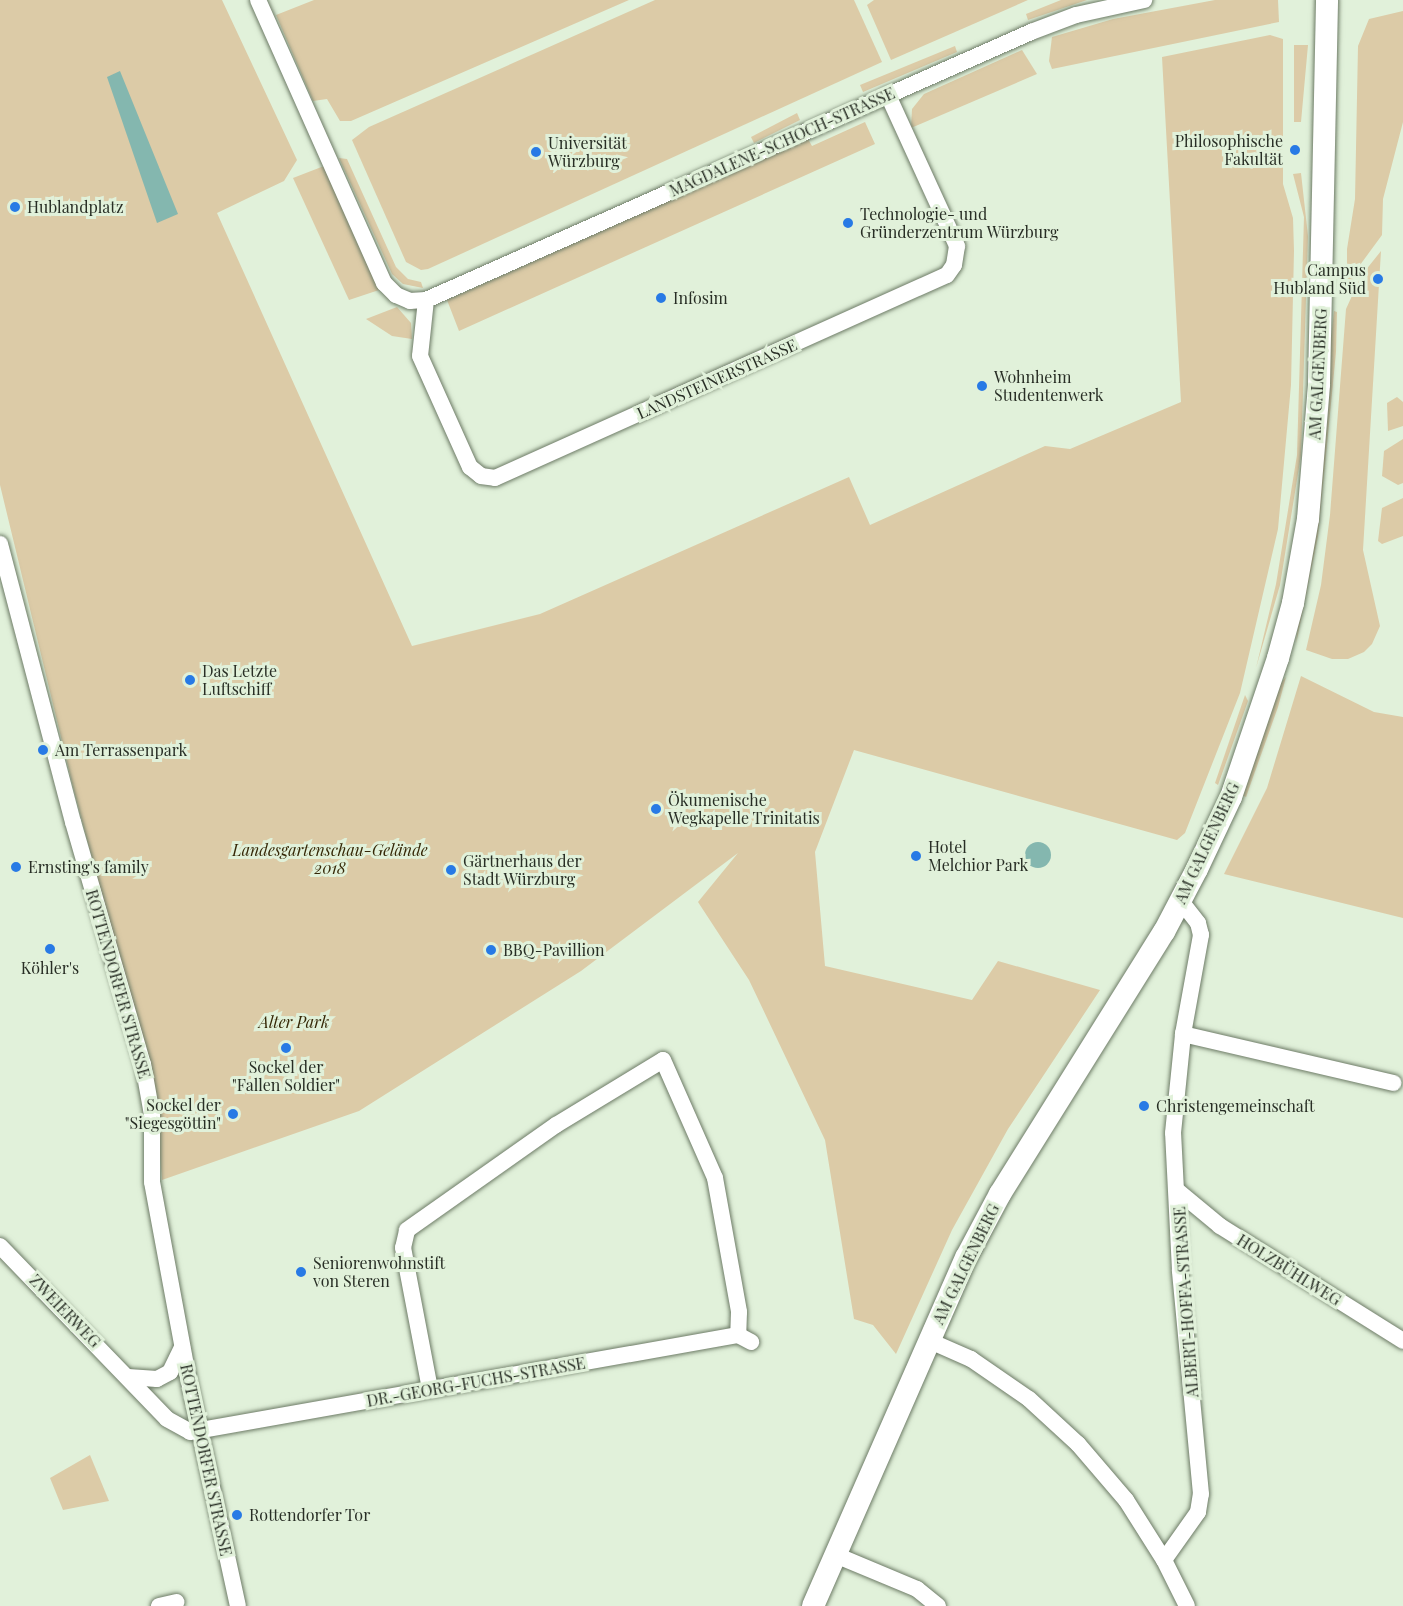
<!DOCTYPE html>
<html>
<head>
<meta charset="utf-8">
<style>
  body { margin:0 }
  #map { position:relative; width:1403px; height:1606px; overflow:hidden; background:#e1f1da; font-family:"Playfair Display",serif }
  div>[style] { position:absolute }
  .green>* { inset:0; background:#dccba7 }
  .water>* { inset:0; background:#84b7af }
  .round { border-radius:50% }
  .roads { filter:drop-shadow(0 0 2px #6d7b66) drop-shadow(0 0 2px #6d7b66) }
  .street>* { height:16px; margin:-8px; padding:0 8px; transform-origin:8px; border-radius:8px; background:#fff }
  .secondary>* { height:22px; margin:-11px; padding:0 11px; transform-origin:11px; border-radius:11px; background:#fff }
  .dots>* { width:16px; height:16px; translate:-50% -50%; box-sizing:border-box; border:3px solid #e1f1da; border-radius:50% }
  span { translate:-50% -50%; white-space:nowrap; text-align:center; line-height:1.15; -webkit-text-stroke:6px #e1f1da; paint-order:stroke }
  .poi-label { font-size:16px; color:#282e25 }
  .right { translate:-100% -50%; text-align:right }
  .left { translate:0 -50%; text-align:left }
  .street-label { font-size:16px; color:#282e25 }
  .park-label { font-size:16px; color:#352706; font-style:italic }
</style>
</head>
<body>
<div id="map">
  <div class="green">
    <i style="clip-path:polygon(0 0,222px 0,297px 160px,284px 181px,217px 213px,412px 646px,540px 614px,849px 477px,870px 525px,1045px 446px,1070px 449px,1181px 402px,1162px 57px,1270px 35px,1283px 39px,1283px 184px,1293px 218px,1294px 251px,1291px 385px,1278px 529px,1240px 693px,1185px 833px,1177px 840px,854px 750px,815px 852px,825px 966px,972px 1000px,998px 961px,1100px 990px,1008px 1129px,952px 1230px,896px 1354px,873px 1325px,854px 1319px,825px 1140px,749px 980px,698px 902px,738px 853px,581px 971px,359px 1111px,162px 1180px,155px 1095px,73px 787px,0 485px)"></i>
    <i style="clip-path:polygon(314px 0,629px 0,351px 121px,340px 121px,327px 99px,313px 101px,276px 15px)"></i>
    <i style="clip-path:polygon(655px 0,854px 0,882px 62px,428px 269px,421px 270px,406px 262px,352px 140px,369px 127px)"></i>
    <i style="clip-path:polygon(874px 0,1028px 0,891px 60px,867px 5px)"></i>
    <i style="clip-path:polygon(1061px 0,1087px 0,1028px 20px,1026px 14px)"></i>
    <i style="clip-path:polygon(1215px 0,1278px 0,1279px 22px,1052px 69px,1049px 61px,1052px 37px,1113px 19px)"></i>
    <i style="clip-path:polygon(1403px 11px,1403px 122px,1383px 199px,1382px 235px,1360px 265px,1347px 292px,1347px 249px,1355px 199px,1358px 46px,1369px 19px)"></i>
    <i style="clip-path:polygon(1294px 45px,1308px 45px,1301px 122px,1294px 122px)"></i>
    <i style="clip-path:polygon(955px 46px,957px 52px,863px 92px,860px 85px)"></i>
    <i style="clip-path:polygon(1022px 50px,1037px 74px,911px 128px,912px 109px,924px 94px)"></i>
    <i style="clip-path:polygon(797px 113px,800px 120px,754px 143px,751px 137px)"></i>
    <i style="clip-path:polygon(865px 122px,875px 144px,459px 331px,447px 300px,808px 139px,812px 146px)"></i>
    <i style="clip-path:polygon(339px 158px,347px 159px,396px 267px,408px 279px,421px 282px,423px 288px,403px 284px,392px 274px)"></i>
    <i style="clip-path:polygon(324px 166px,379px 290px,349px 300px,293px 178px)"></i>
    <i style="clip-path:polygon(1301px 173px,1308px 236px,1301px 455px,1280px 585px,1256px 668px,1276px 584px,1297px 455px,1304px 217px,1293px 174px)"></i>
    <i style="clip-path:polygon(1381px 251px,1363px 550px,1380px 626px,1372px 644px,1364px 652px,1348px 659px,1332px 659px,1306px 650px,1321px 585px,1330px 515px,1346px 309px,1361px 276px)"></i>
    <i style="clip-path:polygon(397px 307px,411px 323px,412px 339px,392px 336px,366px 319px)"></i>
    <i style="clip-path:polygon(1334px 311px,1337px 312px,1336px 352px,1318px 536px,1296px 644px)"></i>
    <i style="clip-path:polygon(1397px 397px,1403px 402px,1403px 426px,1388px 431px,1387px 403px)"></i>
    <i style="clip-path:polygon(1403px 439px,1403px 483px,1398px 485px,1382px 476px,1384px 451px)"></i>
    <i style="clip-path:polygon(1403px 498px,1403px 536px,1382px 544px,1378px 541px,1382px 508px)"></i>
    <i style="clip-path:polygon(1301px 676px,1374px 712px,1403px 717px,1403px 918px,1224px 874px,1267px 788px)"></i>
    <i style="clip-path:polygon(1286px 677px,1278px 707px,1246px 797px,1242px 795px,1280px 684px)"></i>
    <i style="clip-path:polygon(1245px 695px,1248px 701px,1218px 785px,1215px 783px)"></i>
    <i style="clip-path:polygon(90px 1455px,109px 1501px,63px 1510px,50px 1478px)"></i>
  </div>
  <div class="water">
    <i style="clip-path:polygon(120px 71px,178px 214px,157px 223px,107px 77px)"></i>
    <i class="round" style="left:1025px;top:842px;width:26px;height:26px"></i>
  </div>
  <div class="roads">
    <div class="street">
      <i style="left:258px;top:0;width:310px;rotate:66deg"></i>
      <i style="left:384px;top:283px;width:17px;rotate:45deg"></i>
      <i style="left:396px;top:295px;width:15px;rotate:23deg"></i>
      <i style="left:410px;top:301px;width:16px;rotate:-4deg"></i>
      <i style="left:426px;top:300px;width:662px;rotate:-23.89deg"></i>
      <i style="left:1031px;top:32px;width:48px;rotate:-20.7deg"></i>
      <i style="left:1076px;top:15px;width:70px;rotate:-12.4deg"></i>
      <i style="left:426px;top:300px;width:56px;rotate:96.1deg"></i>
      <i style="left:420px;top:356px;width:122px;rotate:65.8deg"></i>
      <i style="left:470px;top:467px;width:14px;rotate:39deg"></i>
      <i style="left:481px;top:476px;width:14px;rotate:8deg"></i>
      <i style="left:495px;top:478px;width:495px;rotate:-24.2deg"></i>
      <i style="left:947px;top:275px;width:12px;rotate:-55deg"></i>
      <i style="left:954px;top:265px;width:19px;rotate:-81deg"></i>
      <i style="left:957px;top:246px;width:166px;rotate:-114.6deg"></i>
      <i style="left:0;top:544px;width:287px;rotate:75.3deg"></i>
      <i style="left:73px;top:822px;width:252px;rotate:73.9deg"></i>
      <i style="left:143px;top:1064px;width:52px;rotate:80deg"></i>
      <i style="left:152px;top:1115px;width:67px;rotate:90deg"></i>
      <i style="left:152px;top:1182px;width:198px;rotate:79.5deg"></i>
      <i style="left:188px;top:1377px;width:234px;rotate:77.7deg"></i>
      <i style="left:1183px;top:1034px;width:216px;rotate:13.1deg"></i>
      <i style="left:1179px;top:1192px;width:53px;rotate:39.7deg"></i>
      <i style="left:1220px;top:1226px;width:216px;rotate:32.1deg"></i>
      <i style="left:0;top:1246px;width:240px;rotate:46deg"></i>
      <i style="left:167px;top:1419px;width:26px;rotate:29deg"></i>
      <i style="left:190px;top:1432px;width:557px;rotate:-10.04deg"></i>
      <i style="left:738px;top:1335px;width:15px;rotate:28deg"></i>
      <i style="left:930px;top:1341px;width:45px;rotate:23.7deg"></i>
      <i style="left:971px;top:1359px;width:70px;rotate:34.6deg"></i>
      <i style="left:1029px;top:1399px;width:67px;rotate:42.6deg"></i>
      <i style="left:1078px;top:1444px;width:74px;rotate:49.4deg"></i>
      <i style="left:1126px;top:1500px;width:71px;rotate:57.7deg"></i>
      <i style="left:1164px;top:1560px;width:51px;rotate:63.4deg"></i>
      <i style="left:128px;top:1377px;width:29px;rotate:4deg"></i>
      <i style="left:157px;top:1379px;width:15px;rotate:-28deg"></i>
      <i style="left:170px;top:1372px;width:28px;rotate:-64deg"></i>
      <i style="left:430px;top:1389px;width:144px;rotate:-100.8deg"></i>
      <i style="left:403px;top:1248px;width:18px;rotate:-77deg"></i>
      <i style="left:407px;top:1230px;width:182px;rotate:-35.2deg"></i>
      <i style="left:556px;top:1125px;width:125px;rotate:-31.3deg"></i>
      <i style="left:663px;top:1060px;width:129px;rotate:66.2deg"></i>
      <i style="left:715px;top:1178px;width:136px;rotate:79.8deg"></i>
      <i style="left:739px;top:1312px;width:23px;rotate:92deg"></i>
      <i style="left:838px;top:1556px;width:86px;rotate:22.7deg"></i>
      <i style="left:917px;top:1589px;width:27px;rotate:39deg"></i>
      <i style="left:1164px;top:1560px;width:59px;rotate:-54.7deg"></i>
      <i style="left:1198px;top:1512px;width:18px;rotate:-81deg"></i>
      <i style="left:1201px;top:1494px;width:225px;rotate:-95.4deg"></i>
      <i style="left:1180px;top:1270px;width:137px;rotate:-92.9deg"></i>
      <i style="left:1173px;top:1133px;width:100px;rotate:-84.2deg"></i>
      <i style="left:1183px;top:1034px;width:101px;rotate:-79.7deg"></i>
      <i style="left:1201px;top:935px;width:12px;rotate:-104deg"></i>
      <i style="left:1198px;top:923px;width:28px;rotate:-128deg"></i>
      <i style="left:159px;top:1606px;width:18px;rotate:-13deg"></i>
    </div>
    <div class="secondary">
      <i style="left:813px;top:1606px;width:382px;rotate:-66.3deg"></i>
      <i style="left:967px;top:1256px;width:70px;rotate:-62deg"></i>
      <i style="left:1000px;top:1194px;width:309px;rotate:-58deg"></i>
      <i style="left:1164px;top:932px;width:71px;rotate:-62.4deg"></i>
      <i style="left:1197px;top:869px;width:80px;rotate:-64.7deg"></i>
      <i style="left:1231px;top:797px;width:147px;rotate:-71.3deg"></i>
      <i style="left:1278px;top:658px;width:57px;rotate:-74.7deg"></i>
      <i style="left:1293px;top:603px;width:85px;rotate:-79.9deg"></i>
      <i style="left:1308px;top:519px;width:135px;rotate:-85.3deg"></i>
      <i style="left:1319px;top:384px;width:384px;rotate:-88.8deg"></i>
    </div>
  </div>
  <div class="dots">
    <i style="left:1295px;top:150px;background:#287ae5"></i>
    <i style="left:536px;top:152px;background:#287ae5"></i>
    <i style="left:15px;top:207px;background:#287ae5"></i>
    <i style="left:848px;top:223px;background:#287ae5"></i>
    <i style="left:1378px;top:279px;background:#287ae5"></i>
    <i style="left:661px;top:298px;background:#287ae5"></i>
    <i style="left:982px;top:386px;background:#287ae5"></i>
    <i style="left:190px;top:680px;background:#287ae5"></i>
    <i style="left:43px;top:750px;background:#287ae5"></i>
    <i style="left:656px;top:809px;background:#287ae5"></i>
    <i style="left:916px;top:856px;background:#287ae5"></i>
    <i style="left:16px;top:867px;background:#287ae5"></i>
    <i style="left:451px;top:870px;background:#287ae5"></i>
    <i style="left:50px;top:949px;background:#287ae5"></i>
    <i style="left:491px;top:950px;background:#287ae5"></i>
    <i style="left:286px;top:1048px;background:#287ae5"></i>
    <i style="left:1144px;top:1106px;background:#287ae5"></i>
    <i style="left:233px;top:1114px;background:#287ae5"></i>
    <i style="left:301px;top:1272px;background:#287ae5"></i>
    <i style="left:237px;top:1515px;background:#287ae5"></i>
  </div>
  <div class="poi-label">
    <span class="right" style="left:1283px;top:150px">Philosophische<br>Fakultät</span>
    <span class="left" style="left:548px;top:152px">Universität<br>Würzburg</span>
    <span class="left" style="left:27px;top:207px">Hublandplatz</span>
    <span class="left" style="left:860px;top:223px">Technologie- und<br>Gründerzentrum Würzburg</span>
    <span class="right" style="left:1366px;top:279px">Campus<br>Hubland Süd</span>
    <span class="left" style="left:673px;top:298px">Infosim</span>
    <span class="left" style="left:994px;top:386px">Wohnheim<br>Studentenwerk</span>
    <span class="left" style="left:202px;top:680px">Das Letzte<br>Luftschiff</span>
    <span class="left" style="left:55px;top:750px">Am Terrassenpark</span>
    <span class="left" style="left:668px;top:809px">Ökumenische<br>Wegkapelle Trinitatis</span>
    <span class="left" style="left:928px;top:856px">Hotel<br>Melchior Park</span>
    <span class="left" style="left:463px;top:870px">Gärtnerhaus der<br>Stadt Würzburg</span>
    <span class="left" style="left:28px;top:867px">Ernsting's family</span>
    <span class="left" style="left:503px;top:950px">BBQ-Pavillion</span>
    <span style="left:50px;top:968px">Köhler's</span>
    <span style="left:286px;top:1076px">Sockel der<br>"Fallen Soldier"</span>
    <span class="right" style="left:221px;top:1114px">Sockel der<br>"Siegesgöttin"</span>
    <span class="left" style="left:1156px;top:1106px">Christengemeinschaft</span>
    <span class="left" style="left:313px;top:1272px">Seniorenwohnstift<br>von Steren</span>
    <span class="left" style="left:249px;top:1515px">Rottendorfer Tor</span>
  </div>
  <div class="street-label">
    <span style="left:782px;top:142px;rotate:-24deg">MAGDALENE-SCHOCH-STRASSE</span>
    <span style="left:1318px;top:374px;rotate:-87deg">AM GALGENBERG</span>
    <span style="left:717px;top:379px;rotate:-24deg">LANDSTEINERSTRASSE</span>
    <span style="left:1207px;top:843px;rotate:-65deg">AM GALGENBERG</span>
    <span style="left:118px;top:984px;rotate:74deg">ROTTENDORFER STRASSE</span>
    <span style="left:966px;top:1264px;rotate:-64deg">AM GALGENBERG</span>
    <span style="left:1289px;top:1270px;rotate:32deg">HOLZBÜHLWEG</span>
    <span style="left:1186px;top:1302px;rotate:-94deg">ALBERT-HOFFA-STRASSE</span>
    <span style="left:65px;top:1311px;rotate:46deg">ZWEIERWEG</span>
    <span style="left:476px;top:1382px;rotate:-10deg">DR.-GEORG-FUCHS-STRASSE</span>
    <span style="left:206px;top:1460px;rotate:78deg">ROTTENDORFER STRASSE</span>
  </div>
  <div class="park-label">
    <span style="left:330px;top:859px">Landesgartenschau-Gelände<br>2018</span>
    <span style="left:294px;top:1022px">Alter Park</span>
  </div>
</div>
</body>
</html>
